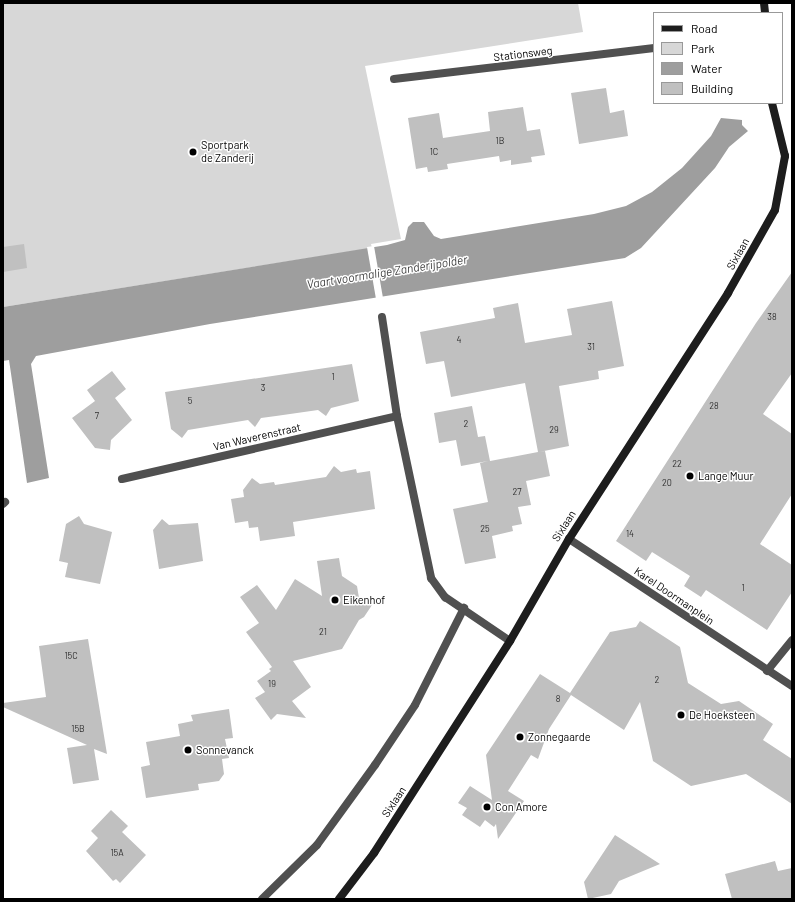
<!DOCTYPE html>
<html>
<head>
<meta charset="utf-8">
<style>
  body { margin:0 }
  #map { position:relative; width:795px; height:902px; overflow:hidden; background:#fff; font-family:Barlow,sans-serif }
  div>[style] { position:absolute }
  .green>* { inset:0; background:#d7d7d7 }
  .water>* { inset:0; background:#9e9e9e }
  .pier>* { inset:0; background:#fff }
  .building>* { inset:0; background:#c0c0c0 }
  .street>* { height:8px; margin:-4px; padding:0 4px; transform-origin:4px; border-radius:4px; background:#505050 }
  .secondary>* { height:8px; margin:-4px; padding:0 4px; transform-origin:4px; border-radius:4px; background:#1d1d1d }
  .dots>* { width:11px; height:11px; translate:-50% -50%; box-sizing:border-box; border:2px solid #fff; border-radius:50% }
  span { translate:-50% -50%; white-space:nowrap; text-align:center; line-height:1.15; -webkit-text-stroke:3px #fff; paint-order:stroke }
  .number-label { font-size:9px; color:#303030 }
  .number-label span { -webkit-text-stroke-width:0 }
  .street-label { font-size:11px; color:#000 }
  .poi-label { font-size:11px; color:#000 }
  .left { translate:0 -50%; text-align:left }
  .water-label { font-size:12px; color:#3f3f3f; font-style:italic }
  .frame { position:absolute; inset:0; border:4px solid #000; pointer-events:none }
  .legend { position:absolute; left:653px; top:12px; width:130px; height:92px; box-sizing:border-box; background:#fff; border:1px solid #999; margin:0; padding:5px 7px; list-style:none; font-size:12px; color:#000 }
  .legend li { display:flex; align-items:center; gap:8px; height:20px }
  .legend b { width:20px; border:1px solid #999 }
</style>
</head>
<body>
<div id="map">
  <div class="green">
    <i style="clip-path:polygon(3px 3px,578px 3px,583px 32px,365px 66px,401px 239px,371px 244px,372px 248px,3px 307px)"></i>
  </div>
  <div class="water">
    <i style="clip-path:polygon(721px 118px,742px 120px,742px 125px,748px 131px,729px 147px,715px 168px,641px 248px,625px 258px,210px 324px,36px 356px,31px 364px,49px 478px,27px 483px,9px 360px,3px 361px,3px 307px,387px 245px,405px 240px,408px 227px,413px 222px,424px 222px,434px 236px,441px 239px,594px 214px,626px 206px,652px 192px,682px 168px,711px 136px)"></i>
  </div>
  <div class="pier">
    <i style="clip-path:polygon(374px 246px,383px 298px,376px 299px,367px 247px)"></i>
  </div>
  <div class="building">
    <i style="clip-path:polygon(606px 88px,610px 113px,624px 110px,628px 136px,579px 144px,571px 93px)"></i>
    <i style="clip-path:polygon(523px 107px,527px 131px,540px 129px,545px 155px,531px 157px,532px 162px,511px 165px,511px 160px,500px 162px,499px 156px,447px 164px,448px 169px,428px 172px,427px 167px,416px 169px,408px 118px,439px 113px,443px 138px,490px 131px,488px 112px)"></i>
    <i style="clip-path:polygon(24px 244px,27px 268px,3px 272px,3px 247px)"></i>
    <i style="clip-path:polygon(792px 272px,792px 373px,763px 414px,792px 434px,792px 494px,760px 544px,792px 565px,792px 592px,767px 630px,706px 590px,701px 597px,684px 586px,690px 576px,652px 552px,646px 561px,616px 541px,756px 323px)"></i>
    <i style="clip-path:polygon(612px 301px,624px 366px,598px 371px,599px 379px,559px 386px,569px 446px,539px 452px,545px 451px,550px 476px,526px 481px,531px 505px,518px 507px,522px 524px,512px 526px,513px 531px,492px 536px,496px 558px,465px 564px,453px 509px,488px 502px,480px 463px,488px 461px,461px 466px,456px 440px,439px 443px,434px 413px,472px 406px,478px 437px,485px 436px,490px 461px,538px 452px,525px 383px,451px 397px,444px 361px,426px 364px,420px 332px,495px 318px,493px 308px,518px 303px,525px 343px,572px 335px,567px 309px)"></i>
    <i style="clip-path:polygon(352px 364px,359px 401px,331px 408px,326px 416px,318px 410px,276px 416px,261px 418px,255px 427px,248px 420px,188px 430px,182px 438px,171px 429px,165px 392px)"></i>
    <i style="clip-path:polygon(112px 371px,126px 389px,115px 398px,132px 420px,111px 440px,110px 450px,95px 448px,72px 418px,95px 401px,87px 390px)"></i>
    <i style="clip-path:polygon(334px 466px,341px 472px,356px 469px,357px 473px,370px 471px,375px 509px,293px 522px,295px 536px,260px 541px,258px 527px,249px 528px,248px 521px,235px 523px,231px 499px,244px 497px,243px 490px,252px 478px,260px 484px,274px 482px,275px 485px,326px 477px)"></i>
    <i style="clip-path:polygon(79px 516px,84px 524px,112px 532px,100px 584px,65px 577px,68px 563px,59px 561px,66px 524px)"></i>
    <i style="clip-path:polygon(162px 519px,169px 525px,198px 523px,203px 561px,159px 569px,153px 530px)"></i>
    <i style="clip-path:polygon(339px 558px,342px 576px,357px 586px,359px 598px,372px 605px,364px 617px,359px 620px,342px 649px,293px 661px,311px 687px,292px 701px,306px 718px,277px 714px,271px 720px,255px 698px,265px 692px,257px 681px,271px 671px,269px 669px,272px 667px,246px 632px,259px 623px,240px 597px,257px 585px,276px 610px,295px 579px,322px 596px,317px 561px)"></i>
    <i style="clip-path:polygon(640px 621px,680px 647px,688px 683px,721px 704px,739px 701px,773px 724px,763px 740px,792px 759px,792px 804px,746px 774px,691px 786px,653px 761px,640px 702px,624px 730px,571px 695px,549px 729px,538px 759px,531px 755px,508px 791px,524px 801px,498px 839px,496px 824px,494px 827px,485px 820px,480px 827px,462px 815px,467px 808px,458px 803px,470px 786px,492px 800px,486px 755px,540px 674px,570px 693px,610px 632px,636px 627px)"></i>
    <i style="clip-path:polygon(88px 639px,107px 754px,94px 749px,99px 780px,73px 784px,67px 748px,87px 745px,3px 707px,3px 703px,46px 697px,39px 646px)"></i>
    <i style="clip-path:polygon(229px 709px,233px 738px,225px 739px,229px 758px,222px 759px,224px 774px,219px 781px,198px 784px,199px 790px,146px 798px,141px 767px,150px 765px,146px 742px,180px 736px,178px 724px,193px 721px,191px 715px)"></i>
    <i style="clip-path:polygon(111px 810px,128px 826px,122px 832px,146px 855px,120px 883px,116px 879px,113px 881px,86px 851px,98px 838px,91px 831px)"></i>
    <i style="clip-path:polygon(615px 835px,660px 864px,619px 881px,611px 894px,588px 899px,584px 882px)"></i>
    <i style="clip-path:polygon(775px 861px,778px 871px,792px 868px,792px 899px,732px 899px,725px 874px)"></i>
  </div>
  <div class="street">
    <i style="left:394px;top:79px;width:262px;rotate:-6.8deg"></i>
    <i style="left:382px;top:317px;width:100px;rotate:81.4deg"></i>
    <i style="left:397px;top:416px;width:166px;rotate:78.1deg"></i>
    <i style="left:431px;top:578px;width:24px;rotate:54deg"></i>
    <i style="left:445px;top:597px;width:78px;rotate:34.1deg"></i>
    <i style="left:122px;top:479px;width:282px;rotate:-12.9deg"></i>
    <i style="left:3px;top:504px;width:3px;rotate:-45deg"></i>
    <i style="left:569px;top:539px;width:267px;rotate:33.4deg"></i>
    <i style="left:767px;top:671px;width:40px;rotate:-51deg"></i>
    <i style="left:262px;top:899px;width:77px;rotate:-44.5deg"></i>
    <i style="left:317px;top:845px;width:99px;rotate:-54.1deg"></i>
    <i style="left:375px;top:765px;width:72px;rotate:-56.3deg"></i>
    <i style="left:415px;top:705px;width:109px;rotate:-63.2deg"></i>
  </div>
  <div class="secondary">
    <i style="left:764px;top:3px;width:10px;rotate:84deg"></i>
    <i style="left:339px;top:899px;width:58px;rotate:-52.7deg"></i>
    <i style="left:374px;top:853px;width:252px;rotate:-57.3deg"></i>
    <i style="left:510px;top:641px;width:118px;rotate:-60deg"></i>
    <i style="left:569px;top:539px;width:293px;rotate:-57.1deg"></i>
    <i style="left:728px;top:293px;width:95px;rotate:-60.5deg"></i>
    <i style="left:775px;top:210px;width:55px;rotate:-79.5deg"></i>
    <i style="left:785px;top:156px;width:55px;rotate:-103.8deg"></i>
  </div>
  <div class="dots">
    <i style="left:193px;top:152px;background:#000"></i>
    <i style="left:690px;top:476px;background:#000"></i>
    <i style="left:335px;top:600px;background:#000"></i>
    <i style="left:681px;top:715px;background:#000"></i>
    <i style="left:520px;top:737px;background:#000"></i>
    <i style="left:188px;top:750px;background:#000"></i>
    <i style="left:487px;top:807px;background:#000"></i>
  </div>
  <div class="number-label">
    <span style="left:500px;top:141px">1B</span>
    <span style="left:434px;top:152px">1C</span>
    <span style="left:772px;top:317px">38</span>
    <span style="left:459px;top:340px">4</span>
    <span style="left:591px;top:347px">31</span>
    <span style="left:333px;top:377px">1</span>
    <span style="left:263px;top:388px">3</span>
    <span style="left:190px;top:401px">5</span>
    <span style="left:714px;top:406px">28</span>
    <span style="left:97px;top:416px">7</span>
    <span style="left:466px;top:424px">2</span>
    <span style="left:554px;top:430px">29</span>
    <span style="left:677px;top:464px">22</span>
    <span style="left:667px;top:483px">20</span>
    <span style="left:517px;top:492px">27</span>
    <span style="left:485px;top:529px">25</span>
    <span style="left:630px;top:534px">14</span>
    <span style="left:743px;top:588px">1</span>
    <span style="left:323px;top:632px">21</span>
    <span style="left:71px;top:656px">15C</span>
    <span style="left:657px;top:680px">2</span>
    <span style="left:272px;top:684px">19</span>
    <span style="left:558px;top:699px">8</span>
    <span style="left:78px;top:729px">15B</span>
    <span style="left:117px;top:853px">15A</span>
  </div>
  <div class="street-label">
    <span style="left:523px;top:54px;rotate:-7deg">Stationsweg</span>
    <span style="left:738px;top:254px;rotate:-61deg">Sixlaan</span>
    <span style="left:257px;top:437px;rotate:-13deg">Van Waverenstraat</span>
    <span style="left:564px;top:526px;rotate:-58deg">Sixlaan</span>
    <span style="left:674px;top:596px;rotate:34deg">Karel Doormanplein</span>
    <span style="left:394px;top:802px;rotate:-57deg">Sixlaan</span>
  </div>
  <div class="poi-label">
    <span class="left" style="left:201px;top:152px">Sportpark<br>de Zanderij</span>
    <span class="left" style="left:698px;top:476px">Lange Muur</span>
    <span class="left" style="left:343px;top:600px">Eikenhof</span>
    <span class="left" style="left:689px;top:715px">De Hoeksteen</span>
    <span class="left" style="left:528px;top:737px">Zonnegaarde</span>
    <span class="left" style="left:196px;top:750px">Sonnevanck</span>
    <span class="left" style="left:495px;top:807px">Con Amore</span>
  </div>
  <div class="water-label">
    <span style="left:387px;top:272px;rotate:-9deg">Vaart voormalige Zanderijpolder</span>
  </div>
  <div class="frame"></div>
  <ul class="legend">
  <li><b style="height:5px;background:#1d1d1d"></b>Road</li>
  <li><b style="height:11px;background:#d7d7d7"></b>Park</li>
  <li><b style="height:11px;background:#9e9e9e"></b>Water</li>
  <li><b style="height:11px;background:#c0c0c0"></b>Building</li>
  </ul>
</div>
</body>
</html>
